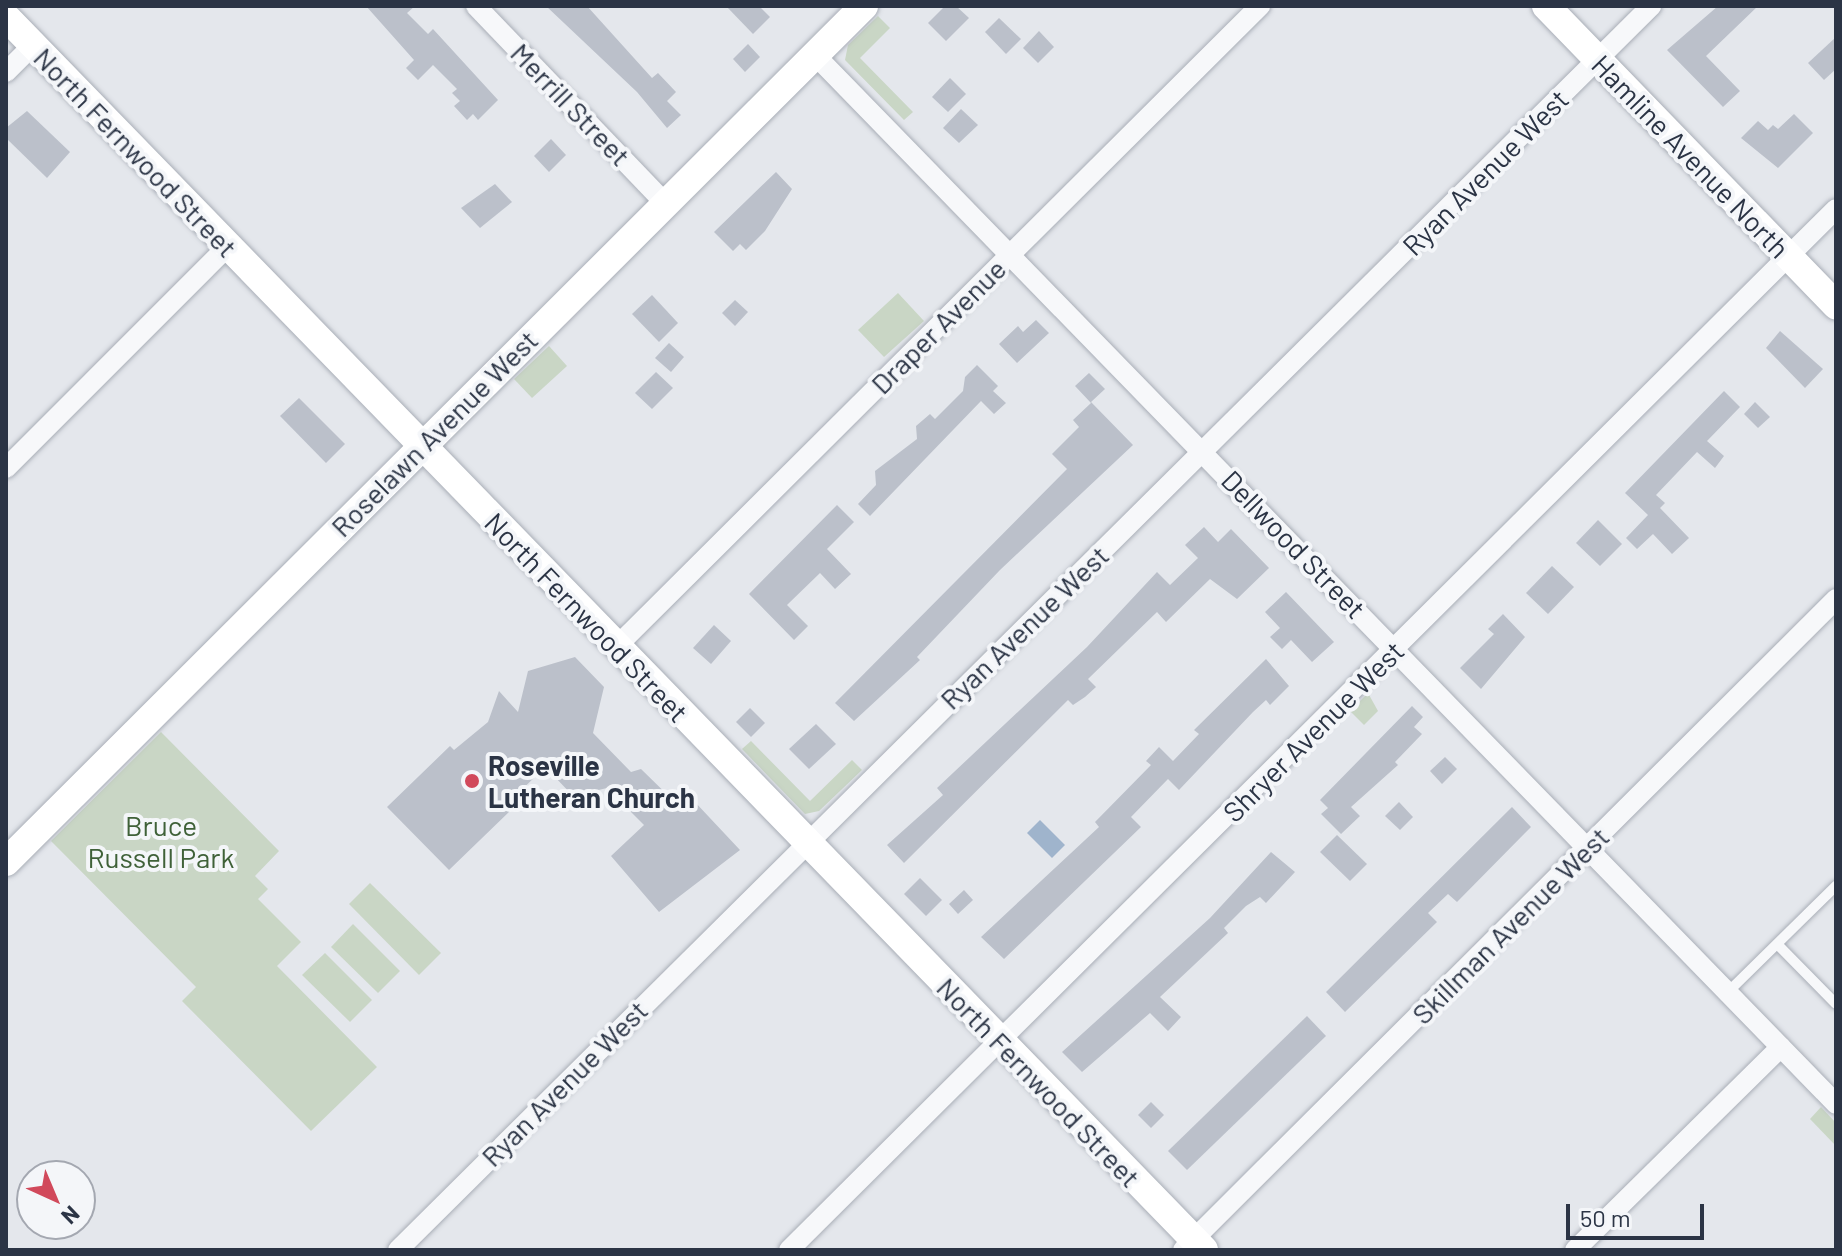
<!DOCTYPE html>
<html>
<head>
<meta charset="utf-8">
<style>
  body { margin:0 }
  #map { position:relative; width:1842px; height:1256px; overflow:hidden; background:#e4e7ec; font-family:Barlow,sans-serif }
  div>[style] { position:absolute }
  .green>* { inset:0; background:#c9d6c5 }
  .water>* { inset:0; background:#9fb4cc }
  .building>* { inset:0; background:#bbc0ca }
  .roads { filter:drop-shadow(0 0 2px #a9aeb7) drop-shadow(0 0 2px #a9aeb7) }
  .lane>* { height:10px; margin:-5px; padding:0 5px; transform-origin:5px; border-radius:5px; background:#f7f8fa }
  .street>* { height:20px; margin:-10px; padding:0 10px; transform-origin:10px; border-radius:10px; background:#f7f8fa }
  .secondary>* { height:28px; margin:-14px; padding:0 14px; transform-origin:14px; border-radius:14px; background:#fff }
  .dots>* { width:22px; height:22px; translate:-50% -50%; box-sizing:border-box; border:4px solid #f4f6f9; border-radius:50% }
  span { translate:-50% -50%; white-space:nowrap; text-align:center; line-height:1.15; -webkit-text-stroke:8px #f4f6f9; paint-order:stroke }
  .street-label { font-size:28px; color:#2b3445 }
  .poi-label { font-size:28px; color:#2b3445; font-weight:700 }
  .left { translate:0 -50%; text-align:left }
  .park-label { font-size:28px; color:#3f6138 }
  .frame { position:absolute; inset:0; border:8px solid #2b3445; pointer-events:none }
  .north { position:absolute; left:16px; top:1160px; width:80px; height:80px; box-sizing:border-box; background:#f4f6f9; border:2px solid #a4a8b1; border-radius:50%; rotate:136deg; font-size:22px; font-weight:700; line-height:32px; text-align:center; color:#2b3445 }
  .north::after { content:''; display:block; margin:auto; width:28px; height:36px; background:#d1495b; clip-path:polygon(50% 0,100% 100%,50% 72%,0 100%) }
  .scale { position:absolute; left:1566px; top:1204px; width:138px; height:36px; box-sizing:border-box; border:4px solid #2b3445; border-top:0; padding-left:10px; font-size:24px; line-height:28px; white-space:nowrap; color:#2b3445; -webkit-text-stroke:6px #f4f6f9; paint-order:stroke }
</style>
</head>
<body>
<div id="map">
  <div class="green">
    <i style="clip-path:polygon(878px 16px,890px 28px,860px 58px,913px 112px,904px 120px,845px 60px,848px 45px)"></i>
    <i style="clip-path:polygon(898px 293px,924px 321px,884px 357px,858px 330px)"></i>
    <i style="clip-path:polygon(549px 346px,567px 366px,532px 398px,514px 379px)"></i>
    <i style="clip-path:polygon(1368px 693px,1378px 711px,1364px 725px,1350px 711px)"></i>
    <i style="clip-path:polygon(161px 732px,279px 851px,255px 876px,268px 889px,258px 899px,301px 942px,277px 966px,377px 1067px,311px 1131px,182px 1001px,196px 987px,51px 841px)"></i>
    <i style="clip-path:polygon(751px 741px,810px 801px,852px 760px,862px 770px,819px 811px,805px 814px,742px 749px)"></i>
    <i style="clip-path:polygon(370px 883px,441px 953px,419px 975px,349px 904px)"></i>
    <i style="clip-path:polygon(353px 924px,400px 971px,378px 993px,331px 947px)"></i>
    <i style="clip-path:polygon(325px 953px,372px 1000px,350px 1022px,302px 975px)"></i>
    <i style="clip-path:polygon(1821px 1107px,1836px 1123px,1836px 1146px,1810px 1119px)"></i>
  </div>
  <div class="water">
    <i style="clip-path:polygon(1040px 820px,1065px 845px,1052px 858px,1027px 833px)"></i>
  </div>
  <div class="building">
    <i style="clip-path:polygon(366px 6px,415px 6px,407px 13px,428px 34px,433px 29px,498px 100px,478px 120px,473px 114px,467px 120px,454px 106px,460px 101px,452px 93px,457px 89px,433px 65px,418px 80px,406px 68px,414px 60px)"></i>
    <i style="clip-path:polygon(546px 6px,587px 6px,652px 78px,658px 73px,676px 92px,667px 101px,681px 115px,667px 128px,637px 92px)"></i>
    <i style="clip-path:polygon(726px 6px,759px 6px,770px 17px,753px 34px)"></i>
    <i style="clip-path:polygon(945px 6px,956px 6px,969px 18px,946px 41px,928px 23px)"></i>
    <i style="clip-path:polygon(1718px 6px,1758px 6px,1706px 56px,1740px 91px,1723px 107px,1667px 50px)"></i>
    <i style="clip-path:polygon(999px 18px,1021px 39px,1006px 54px,985px 32px)"></i>
    <i style="clip-path:polygon(1039px 31px,1054px 47px,1038px 63px,1023px 48px)"></i>
    <i style="clip-path:polygon(1836px 37px,1836px 69px,1824px 80px,1808px 63px)"></i>
    <i style="clip-path:polygon(748px 44px,760px 57px,745px 72px,733px 59px)"></i>
    <i style="clip-path:polygon(950px 78px,966px 94px,948px 112px,932px 97px)"></i>
    <i style="clip-path:polygon(961px 109px,978px 125px,959px 143px,943px 128px)"></i>
    <i style="clip-path:polygon(27px 111px,70px 152px,47px 178px,6px 138px,6px 128px)"></i>
    <i style="clip-path:polygon(1794px 114px,1813px 133px,1778px 168px,1741px 138px,1758px 121px,1768px 130px,1773px 125px,1778px 129px)"></i>
    <i style="clip-path:polygon(551px 139px,566px 155px,549px 172px,534px 156px)"></i>
    <i style="clip-path:polygon(776px 172px,792px 189px,765px 231px,746px 250px,740px 244px,733px 251px,714px 232px)"></i>
    <i style="clip-path:polygon(495px 184px,512px 202px,480px 228px,461px 208px)"></i>
    <i style="clip-path:polygon(652px 295px,678px 323px,659px 342px,632px 314px)"></i>
    <i style="clip-path:polygon(735px 300px,748px 312px,735px 326px,722px 313px)"></i>
    <i style="clip-path:polygon(1036px 320px,1049px 333px,1017px 363px,999px 344px,1018px 326px,1023px 332px)"></i>
    <i style="clip-path:polygon(1780px 331px,1823px 369px,1805px 388px,1766px 348px)"></i>
    <i style="clip-path:polygon(669px 343px,684px 357px,671px 372px,655px 358px)"></i>
    <i style="clip-path:polygon(977px 365px,998px 386px,993px 391px,1006px 403px,994px 414px,981px 401px,870px 516px,858px 504px,876px 485px,875px 471px,917px 439px,916px 426px,930px 414px,935px 419px,963px 391px,965px 377px)"></i>
    <i style="clip-path:polygon(656px 372px,673px 388px,652px 409px,635px 393px)"></i>
    <i style="clip-path:polygon(1089px 373px,1105px 389px,1091px 402px,1133px 445px,1000px 570px,917px 657px,920px 660px,854px 721px,835px 703px,1067px 469px,1052px 454px,1079px 427px,1073px 420px,1091px 403px,1075px 386px)"></i>
    <i style="clip-path:polygon(1724px 391px,1740px 407px,1707px 441px,1724px 456px,1715px 468px,1697px 452px,1656px 495px,1665px 503px,1660px 508px,1689px 538px,1672px 554px,1653px 534px,1637px 549px,1626px 538px,1648px 515px,1625px 493px)"></i>
    <i style="clip-path:polygon(299px 398px,345px 444px,326px 463px,280px 416px)"></i>
    <i style="clip-path:polygon(1755px 402px,1770px 417px,1758px 428px,1744px 414px)"></i>
    <i style="clip-path:polygon(837px 505px,854px 522px,827px 549px,851px 574px,835px 589px,820px 573px,787px 605px,808px 626px,794px 640px,749px 594px)"></i>
    <i style="clip-path:polygon(1598px 520px,1622px 544px,1600px 566px,1576px 543px)"></i>
    <i style="clip-path:polygon(1204px 527px,1218px 542px,1231px 529px,1269px 568px,1237px 599px,1210px 579px,1166px 622px,1157px 612px,1088px 679px,1096px 687px,1085px 697px,1073px 705px,1068px 700px,904px 863px,887px 845px,943px 795px,937px 788px,1087px 647px,1157px 572px,1170px 585px,1198px 558px,1185px 545px)"></i>
    <i style="clip-path:polygon(1552px 566px,1574px 587px,1548px 614px,1526px 593px)"></i>
    <i style="clip-path:polygon(1286px 592px,1334px 642px,1312px 662px,1291px 640px,1282px 649px,1270px 637px,1280px 628px,1265px 612px)"></i>
    <i style="clip-path:polygon(1503px 614px,1525px 637px,1481px 689px,1460px 668px,1494px 634px,1488px 629px)"></i>
    <i style="clip-path:polygon(714px 625px,731px 641px,711px 664px,693px 648px)"></i>
    <i style="clip-path:polygon(575px 657px,604px 687px,593px 733px,631px 772px,641px 769px,684px 811px,694px 801px,740px 850px,659px 912px,611px 856px,644px 825px,607px 788px,573px 796px,553px 775px,538px 774px,507px 804px,512px 809px,449px 870px,387px 807px,450px 746px,454px 750px,488px 722px,499px 691px,518px 712px,528px 671px)"></i>
    <i style="clip-path:polygon(1266px 659px,1289px 686px,1270px 705px,1266px 700px,1253px 712px,1179px 790px,1168px 779px,1131px 817px,1141px 827px,1004px 959px,981px 937px,1099px 827px,1095px 822px,1151px 765px,1146px 761px,1159px 747px,1173px 761px,1199px 734px,1194px 730px)"></i>
    <i style="clip-path:polygon(1412px 706px,1423px 717px,1414px 727px,1422px 734px,1395px 762px,1398px 765px,1351px 807px,1360px 816px,1341px 834px,1321px 814px,1328px 808px,1320px 800px)"></i>
    <i style="clip-path:polygon(750px 708px,765px 723px,751px 737px,736px 722px)"></i>
    <i style="clip-path:polygon(816px 724px,836px 744px,809px 769px,789px 749px)"></i>
    <i style="clip-path:polygon(1445px 757px,1457px 769px,1442px 784px,1430px 771px)"></i>
    <i style="clip-path:polygon(1399px 802px,1413px 817px,1400px 830px,1385px 816px)"></i>
    <i style="clip-path:polygon(1512px 807px,1531px 827px,1457px 902px,1448px 894px,1428px 913px,1437px 922px,1345px 1012px,1326px 992px)"></i>
    <i style="clip-path:polygon(1337px 835px,1367px 864px,1350px 881px,1320px 852px)"></i>
    <i style="clip-path:polygon(1271px 852px,1295px 872px,1266px 903px,1260px 897px,1246px 906px,1224px 928px,1228px 933px,1160px 997px,1181px 1017px,1168px 1031px,1150px 1013px,1082px 1072px,1062px 1052px,1210px 918px)"></i>
    <i style="clip-path:polygon(920px 878px,942px 900px,926px 916px,904px 894px)"></i>
    <i style="clip-path:polygon(964px 890px,973px 900px,958px 914px,949px 904px)"></i>
    <i style="clip-path:polygon(1307px 1016px,1326px 1036px,1187px 1170px,1168px 1151px)"></i>
    <i style="clip-path:polygon(1151px 1102px,1164px 1115px,1151px 1128px,1138px 1115px)"></i>
  </div>
  <div class="roads">
    <div class="lane">
      <i style="left:1779px;top:946px;width:81px;rotate:45.5deg"></i>
      <i style="left:1729px;top:991px;width:150px;rotate:-44.5deg"></i>
    </div>
    <div class="street">
      <i style="left:476px;top:6px;width:273px;rotate:46.2deg"></i>
      <i style="left:815px;top:55px;width:1464px;rotate:45.77deg"></i>
      <i style="left:6px;top:72px;width:38px;rotate:-45deg"></i>
      <i style="left:6px;top:468px;width:313px;rotate:-45deg"></i>
      <i style="left:616px;top:647px;width:909px;rotate:-44.87deg"></i>
      <i style="left:398px;top:1250px;width:1766px;rotate:-44.79deg"></i>
      <i style="left:789px;top:1250px;width:1476px;rotate:-44.84deg"></i>
      <i style="left:1183px;top:1250px;width:922px;rotate:-44.91deg"></i>
      <i style="left:1575px;top:1250px;width:289px;rotate:-44.6deg"></i>
    </div>
    <div class="secondary">
      <i style="left:1546px;top:6px;width:417px;rotate:45.9deg"></i>
      <i style="left:6px;top:17px;width:1719px;rotate:45.82deg"></i>
      <i style="left:6px;top:862px;width:1212px;rotate:-44.93deg"></i>
    </div>
  </div>
  <div class="dots">
    <i style="left:472px;top:781px;background:#d1495b"></i>
  </div>
  <div class="street-label">
    <span style="left:571px;top:104px;rotate:46deg">Merrill Street</span>
    <span style="left:136px;top:152px;rotate:46deg">North Fernwood Street</span>
    <span style="left:1691px;top:156px;rotate:46deg">Hamline Avenue North</span>
    <span style="left:1485px;top:172px;rotate:-45deg">Ryan Avenue West</span>
    <span style="left:938px;top:326px;rotate:-45deg">Draper Avenue</span>
    <span style="left:434px;top:433px;rotate:-45deg">Roselawn Avenue West</span>
    <span style="left:1294px;top:544px;rotate:46deg">Dellwood Street</span>
    <span style="left:587px;top:617px;rotate:46deg">North Fernwood Street</span>
    <span style="left:1024px;top:627px;rotate:-44deg">Ryan Avenue West</span>
    <span style="left:1313px;top:731px;rotate:-45deg">Shryer Avenue West</span>
    <span style="left:1510px;top:925px;rotate:-45deg">Skillman Avenue West</span>
    <span style="left:1039px;top:1082px;rotate:46deg">North Fernwood Street</span>
    <span style="left:564px;top:1083px;rotate:-45deg">Ryan Avenue West</span>
  </div>
  <div class="poi-label">
    <span class="left" style="left:488px;top:781px">Roseville<br>Lutheran Church</span>
  </div>
  <div class="park-label">
    <span style="left:161px;top:841px">Bruce<br>Russell Park</span>
  </div>
  <div class="frame"></div>
  <div class="north">N</div>
  <div class="scale">50 m</div>
</div>
</body>
</html>
